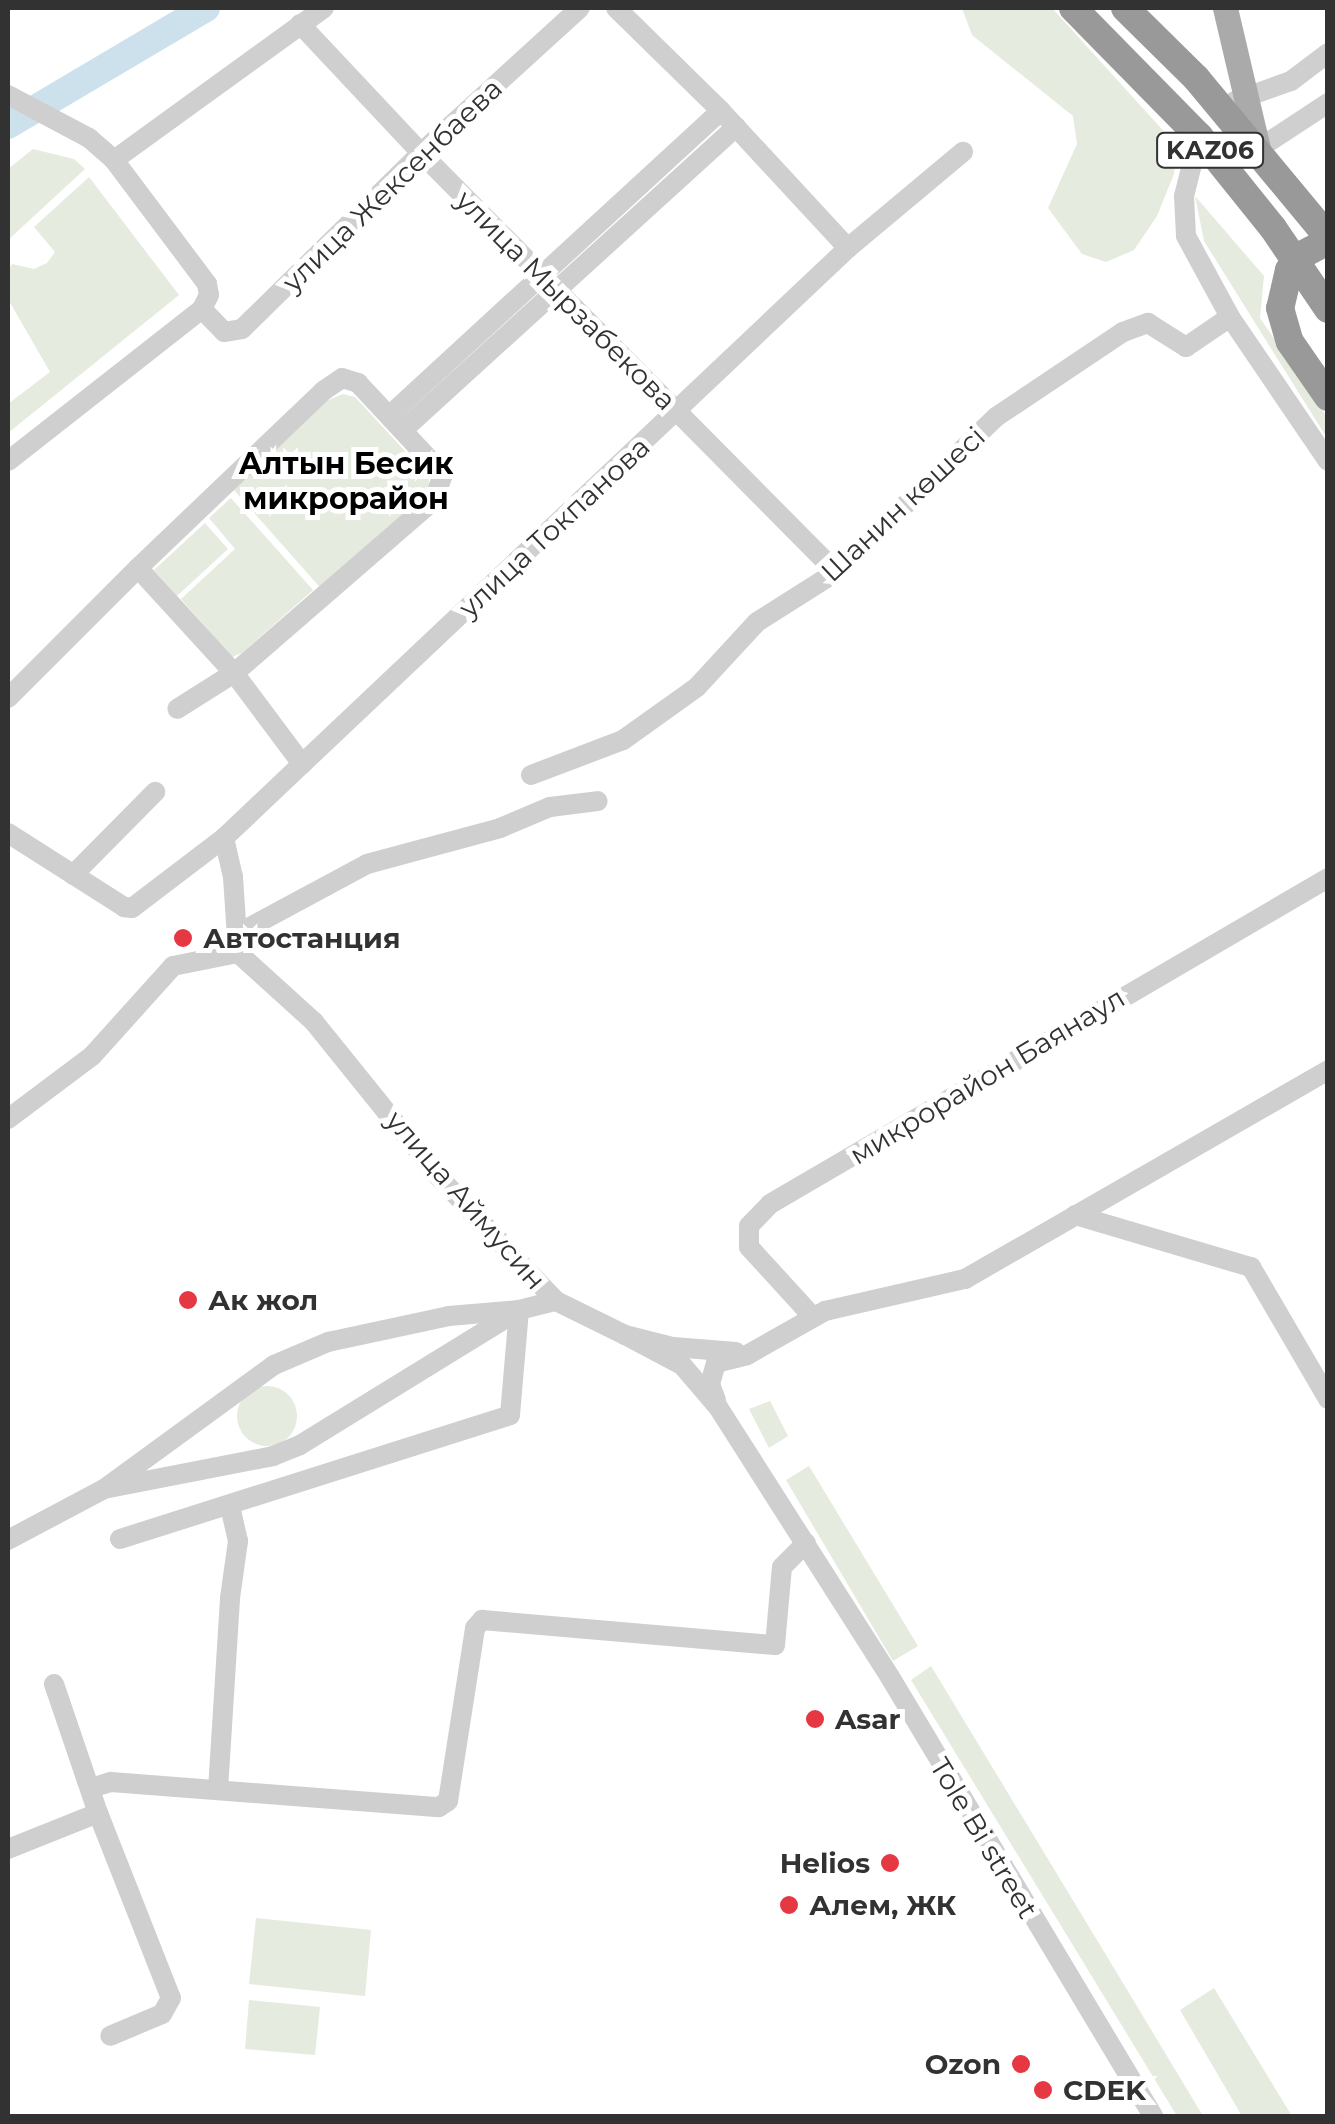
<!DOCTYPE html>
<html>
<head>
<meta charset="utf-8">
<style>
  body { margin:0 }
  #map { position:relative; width:1335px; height:2124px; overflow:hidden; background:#fff; font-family:Montserrat,sans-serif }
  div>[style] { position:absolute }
  .green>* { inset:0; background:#e5ebde }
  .round { border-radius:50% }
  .river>* { height:28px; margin:-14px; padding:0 14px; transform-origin:14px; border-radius:14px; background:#cde1ed }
  .minor>* { height:20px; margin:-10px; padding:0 10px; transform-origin:10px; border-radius:10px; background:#cfcfcf }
  .major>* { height:25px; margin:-12.5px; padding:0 12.5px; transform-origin:12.5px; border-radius:12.5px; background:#aaa }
  .highway>* { height:28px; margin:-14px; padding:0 14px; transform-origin:14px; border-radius:14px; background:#999 }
  .highway-bridge>* { height:28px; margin:-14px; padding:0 14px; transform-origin:14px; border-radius:14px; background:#999 }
  .dots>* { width:28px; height:28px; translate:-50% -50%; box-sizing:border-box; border:5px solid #fff; border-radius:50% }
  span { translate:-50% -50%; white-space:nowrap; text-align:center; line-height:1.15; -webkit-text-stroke:10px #fff; paint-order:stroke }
  .shield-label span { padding:2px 8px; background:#fff; border:2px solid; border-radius:8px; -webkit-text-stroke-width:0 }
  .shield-label { font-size:25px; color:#323232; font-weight:700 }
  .street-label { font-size:28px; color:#323232 }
  .poi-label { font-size:28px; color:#323232; font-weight:700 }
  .left { translate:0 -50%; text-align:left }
  .right { translate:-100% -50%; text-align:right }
  .neighbourhood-label { font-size:30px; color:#000; font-weight:700 }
  .frame { position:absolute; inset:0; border:10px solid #323232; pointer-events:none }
</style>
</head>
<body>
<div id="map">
  <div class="green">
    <i style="clip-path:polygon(962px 8px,1052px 8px,1178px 147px,1174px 174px,1157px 216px,1134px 250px,1106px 262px,1082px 254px,1048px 208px,1077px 144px,1073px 116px,972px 35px)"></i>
    <i style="clip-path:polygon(33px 149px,74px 159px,85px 169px,8px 240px,8px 169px)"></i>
    <i style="clip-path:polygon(89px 177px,179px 295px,8px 433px,8px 404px,50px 372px,8px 299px,8px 270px,12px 264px,34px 269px,47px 263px,55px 252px,34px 227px)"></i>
    <i style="clip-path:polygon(1195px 196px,1264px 276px,1260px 318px,1327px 417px,1327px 438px,1204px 241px)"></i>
    <i style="clip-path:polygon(343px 394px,355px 397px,429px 477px,428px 504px,324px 592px,233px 489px,326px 401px)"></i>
    <i style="clip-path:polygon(231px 498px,313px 590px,242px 653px,232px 657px,181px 599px,235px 549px,209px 518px)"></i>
    <i style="clip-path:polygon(205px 523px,228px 549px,177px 596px,154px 570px)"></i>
    <i class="round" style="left:237px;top:1386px;width:60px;height:60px"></i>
    <i style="clip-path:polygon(770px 1401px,788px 1436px,769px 1448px,749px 1409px)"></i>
    <i style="clip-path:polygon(809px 1466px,918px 1646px,893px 1661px,786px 1480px)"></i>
    <i style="clip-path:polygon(931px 1666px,1126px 1988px,1203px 2116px,1177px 2116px,911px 1680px)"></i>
    <i style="clip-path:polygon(256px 1918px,371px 1930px,365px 1996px,249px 1984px)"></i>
    <i style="clip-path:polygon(1214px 1988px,1292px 2116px,1242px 2116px,1180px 2010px)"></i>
    <i style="clip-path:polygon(249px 2000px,320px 2007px,315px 2055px,245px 2049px)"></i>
  </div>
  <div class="river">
    <i style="left:8px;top:125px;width:230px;rotate:-30.6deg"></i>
  </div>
  <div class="minor">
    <i style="left:616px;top:8px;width:147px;rotate:44.4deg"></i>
    <i style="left:721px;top:111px;width:187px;rotate:47.2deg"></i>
    <i style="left:300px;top:24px;width:177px;rotate:46.8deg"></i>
    <i style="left:421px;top:153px;width:590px;rotate:45.27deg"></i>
    <i style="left:8px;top:95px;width:92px;rotate:28deg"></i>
    <i style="left:89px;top:138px;width:33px;rotate:41deg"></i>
    <i style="left:114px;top:160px;width:155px;rotate:53.1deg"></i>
    <i style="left:207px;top:284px;width:11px;rotate:80deg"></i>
    <i style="left:209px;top:295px;width:16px;rotate:117deg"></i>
    <i style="left:202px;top:309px;width:246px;rotate:141.9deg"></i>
    <i style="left:1235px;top:101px;width:59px;rotate:-19.7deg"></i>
    <i style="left:1291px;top:81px;width:46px;rotate:-37.1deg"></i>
    <i style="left:1199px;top:136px;width:62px;rotate:104deg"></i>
    <i style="left:1184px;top:196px;width:40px;rotate:87.1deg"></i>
    <i style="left:1186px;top:236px;width:92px;rotate:61.5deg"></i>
    <i style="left:1230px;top:317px;width:174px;rotate:55.8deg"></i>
    <i style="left:1258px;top:149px;width:84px;rotate:-33.3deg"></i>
    <i style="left:114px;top:160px;width:259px;rotate:-35.9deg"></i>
    <i style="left:202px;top:309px;width:32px;rotate:46deg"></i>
    <i style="left:224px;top:332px;width:18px;rotate:-9deg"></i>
    <i style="left:242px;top:329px;width:251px;rotate:-44.5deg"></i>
    <i style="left:421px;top:153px;width:215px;rotate:-42.4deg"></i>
    <i style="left:390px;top:415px;width:449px;rotate:-42.6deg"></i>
    <i style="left:404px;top:429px;width:449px;rotate:-42.3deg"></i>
    <i style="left:138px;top:568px;width:256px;rotate:-43.7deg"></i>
    <i style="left:323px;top:391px;width:23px;rotate:-34deg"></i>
    <i style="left:342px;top:378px;width:17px;rotate:17deg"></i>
    <i style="left:358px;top:383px;width:125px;rotate:47deg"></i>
    <i style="left:443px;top:474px;width:28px;rotate:109deg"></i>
    <i style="left:434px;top:500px;width:264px;rotate:139.1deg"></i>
    <i style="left:234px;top:673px;width:67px;rotate:147.7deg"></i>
    <i style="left:8px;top:698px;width:184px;rotate:-45deg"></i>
    <i style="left:138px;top:568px;width:142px;rotate:47.6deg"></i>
    <i style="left:234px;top:673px;width:114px;rotate:53.2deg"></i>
    <i style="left:302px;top:764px;width:108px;rotate:136.5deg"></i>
    <i style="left:224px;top:838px;width:40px;rotate:77deg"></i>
    <i style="left:233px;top:877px;width:76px;rotate:86.2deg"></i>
    <i style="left:302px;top:764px;width:751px;rotate:-43.38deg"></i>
    <i style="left:848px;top:248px;width:150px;rotate:-39.9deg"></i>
    <i style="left:531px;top:775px;width:98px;rotate:-20.8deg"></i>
    <i style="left:623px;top:740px;width:91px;rotate:-35.6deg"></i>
    <i style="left:697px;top:687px;width:88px;rotate:-47.3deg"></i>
    <i style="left:757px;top:622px;width:93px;rotate:-32.3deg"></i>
    <i style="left:836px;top:572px;width:223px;rotate:-44.1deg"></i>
    <i style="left:996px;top:417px;width:153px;rotate:-33.8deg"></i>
    <i style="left:1123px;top:332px;width:27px;rotate:-20deg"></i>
    <i style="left:1148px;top:323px;width:45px;rotate:32.3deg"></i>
    <i style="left:1186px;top:347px;width:53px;rotate:-34.3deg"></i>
    <i style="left:8px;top:833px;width:138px;rotate:32.5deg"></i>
    <i style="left:124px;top:907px;width:8px;rotate:7deg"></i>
    <i style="left:132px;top:908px;width:116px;rotate:-37.3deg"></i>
    <i style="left:73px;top:875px;width:117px;rotate:-45.3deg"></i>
    <i style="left:239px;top:933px;width:145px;rotate:-28.3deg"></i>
    <i style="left:367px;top:864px;width:138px;rotate:-15.1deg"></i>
    <i style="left:500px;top:828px;width:54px;rotate:-22.8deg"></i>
    <i style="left:550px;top:807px;width:48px;rotate:-7.1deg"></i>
    <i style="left:238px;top:953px;width:103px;rotate:42.2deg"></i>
    <i style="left:314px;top:1022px;width:199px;rotate:51.1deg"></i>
    <i style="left:439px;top:1177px;width:170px;rotate:46.7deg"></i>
    <i style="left:556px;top:1301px;width:77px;rotate:26.2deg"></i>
    <i style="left:625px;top:1335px;width:49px;rotate:14deg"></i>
    <i style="left:673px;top:1347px;width:63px;rotate:4.5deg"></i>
    <i style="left:8px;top:1119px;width:105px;rotate:-36.9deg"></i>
    <i style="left:92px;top:1056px;width:121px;rotate:-48deg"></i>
    <i style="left:173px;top:966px;width:66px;rotate:-11.3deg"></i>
    <i style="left:1075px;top:1215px;width:184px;rotate:16.5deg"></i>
    <i style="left:1251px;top:1267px;width:153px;rotate:59.7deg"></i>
    <i style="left:812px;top:1316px;width:93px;rotate:-132.4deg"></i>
    <i style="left:749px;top:1247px;width:21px;rotate:-90deg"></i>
    <i style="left:749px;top:1226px;width:30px;rotate:-46deg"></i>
    <i style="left:770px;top:1204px;width:646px;rotate:-30.29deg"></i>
    <i style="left:625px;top:1335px;width:64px;rotate:27.8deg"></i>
    <i style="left:682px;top:1365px;width:55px;rotate:49.4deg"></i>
    <i style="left:718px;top:1407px;width:320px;rotate:57.5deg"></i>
    <i style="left:890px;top:1677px;width:512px;rotate:59.07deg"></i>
    <i style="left:716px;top:1400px;width:17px;rotate:-111deg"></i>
    <i style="left:710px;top:1384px;width:22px;rotate:-74deg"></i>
    <i style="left:716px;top:1363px;width:32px;rotate:-14deg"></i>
    <i style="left:747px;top:1355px;width:90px;rotate:-29.4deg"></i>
    <i style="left:825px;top:1311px;width:144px;rotate:-12.9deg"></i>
    <i style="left:965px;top:1279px;width:419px;rotate:-29.9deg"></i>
    <i style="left:109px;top:1488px;width:167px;rotate:-11deg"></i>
    <i style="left:273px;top:1456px;width:29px;rotate:-22deg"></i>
    <i style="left:300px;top:1445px;width:250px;rotate:-31.6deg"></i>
    <i style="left:120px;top:1539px;width:409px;rotate:-17.6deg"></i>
    <i style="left:510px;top:1415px;width:105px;rotate:-85.1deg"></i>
    <i style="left:8px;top:1540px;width:109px;rotate:-28deg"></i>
    <i style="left:104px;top:1489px;width:210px;rotate:-36.1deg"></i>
    <i style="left:274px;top:1365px;width:59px;rotate:-23.1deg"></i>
    <i style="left:328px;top:1342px;width:124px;rotate:-12.1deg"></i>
    <i style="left:449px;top:1316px;width:70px;rotate:-4.9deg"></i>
    <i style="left:519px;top:1310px;width:38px;rotate:-14deg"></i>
    <i style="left:54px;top:1684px;width:136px;rotate:71.2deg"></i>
    <i style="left:98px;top:1813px;width:199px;rotate:68.5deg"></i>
    <i style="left:171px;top:1998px;width:18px;rotate:119deg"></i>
    <i style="left:162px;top:2014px;width:56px;rotate:157.1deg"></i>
    <i style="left:91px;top:1788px;width:21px;rotate:-17deg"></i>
    <i style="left:111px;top:1782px;width:329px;rotate:4.4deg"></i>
    <i style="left:439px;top:1807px;width:11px;rotate:-34deg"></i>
    <i style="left:448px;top:1801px;width:175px;rotate:-81.1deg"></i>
    <i style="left:475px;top:1628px;width:11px;rotate:-49deg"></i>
    <i style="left:482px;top:1620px;width:294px;rotate:4.9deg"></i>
    <i style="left:775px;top:1645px;width:78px;rotate:-84.9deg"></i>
    <i style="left:782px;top:1567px;width:34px;rotate:-45deg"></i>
    <i style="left:218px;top:1790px;width:192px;rotate:-86.4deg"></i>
    <i style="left:230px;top:1598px;width:58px;rotate:-82deg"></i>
    <i style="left:238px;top:1541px;width:36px;rotate:-103deg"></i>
    <i style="left:8px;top:1849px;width:97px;rotate:-21.8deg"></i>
  </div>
  <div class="major">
    <i style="left:1225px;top:8px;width:145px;rotate:76.8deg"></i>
  </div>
  <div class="highway">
    <i style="left:1073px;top:8px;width:180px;rotate:45.5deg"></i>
    <i style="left:1199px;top:136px;width:118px;rotate:51.2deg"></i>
    <i style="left:1273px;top:228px;width:98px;rotate:55.8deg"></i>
    <i style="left:1125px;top:8px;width:100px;rotate:44.6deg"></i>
    <i style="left:1196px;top:78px;width:207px;rotate:50.3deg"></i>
  </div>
  <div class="highway-bridge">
    <i style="left:1328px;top:241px;width:27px;rotate:152deg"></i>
    <i style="left:1304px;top:254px;width:22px;rotate:133deg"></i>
    <i style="left:1289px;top:270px;width:39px;rotate:103deg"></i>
    <i style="left:1280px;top:308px;width:35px;rotate:74deg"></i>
    <i style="left:1290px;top:342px;width:67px;rotate:55.4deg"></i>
  </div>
  <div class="dots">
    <i style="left:183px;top:938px;background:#e53843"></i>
    <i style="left:188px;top:1300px;background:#e53843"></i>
    <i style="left:815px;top:1719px;background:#e53843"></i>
    <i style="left:890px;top:1863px;background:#e53843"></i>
    <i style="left:789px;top:1905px;background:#e53843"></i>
    <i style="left:1021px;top:2064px;background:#e53843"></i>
    <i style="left:1043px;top:2090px;background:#e53843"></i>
  </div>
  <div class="shield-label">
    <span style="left:1210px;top:150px">KАZ06</span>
  </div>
  <div class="street-label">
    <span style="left:392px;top:185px;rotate:-44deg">улица Жексенбаева</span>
    <span style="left:566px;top:300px;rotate:45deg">улица Мырзабекова</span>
    <span style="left:903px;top:504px;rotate:-43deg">Шанин көшесі</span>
    <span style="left:554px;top:527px;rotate:-43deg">улица Токпанова</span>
    <span style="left:987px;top:1076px;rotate:-31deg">микрорайон Баянаул</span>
    <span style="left:466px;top:1200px;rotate:49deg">улица Аймусин</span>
    <span style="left:984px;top:1838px;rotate:59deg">Tole Bi street</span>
  </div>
  <div class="poi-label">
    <span class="left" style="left:203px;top:938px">Автостанция</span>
    <span class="left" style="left:208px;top:1300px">Ак жол</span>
    <span class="left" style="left:835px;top:1719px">Asar</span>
    <span class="right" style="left:870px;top:1863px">Helios</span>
    <span class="left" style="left:809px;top:1905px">Алем, ЖК</span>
    <span class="right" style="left:1001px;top:2064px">Ozon</span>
    <span class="left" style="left:1063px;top:2090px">CDEK</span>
  </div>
  <div class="neighbourhood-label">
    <span style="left:346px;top:481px">Алтын Бесик<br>микрорайон</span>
  </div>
  <div class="frame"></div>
</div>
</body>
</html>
